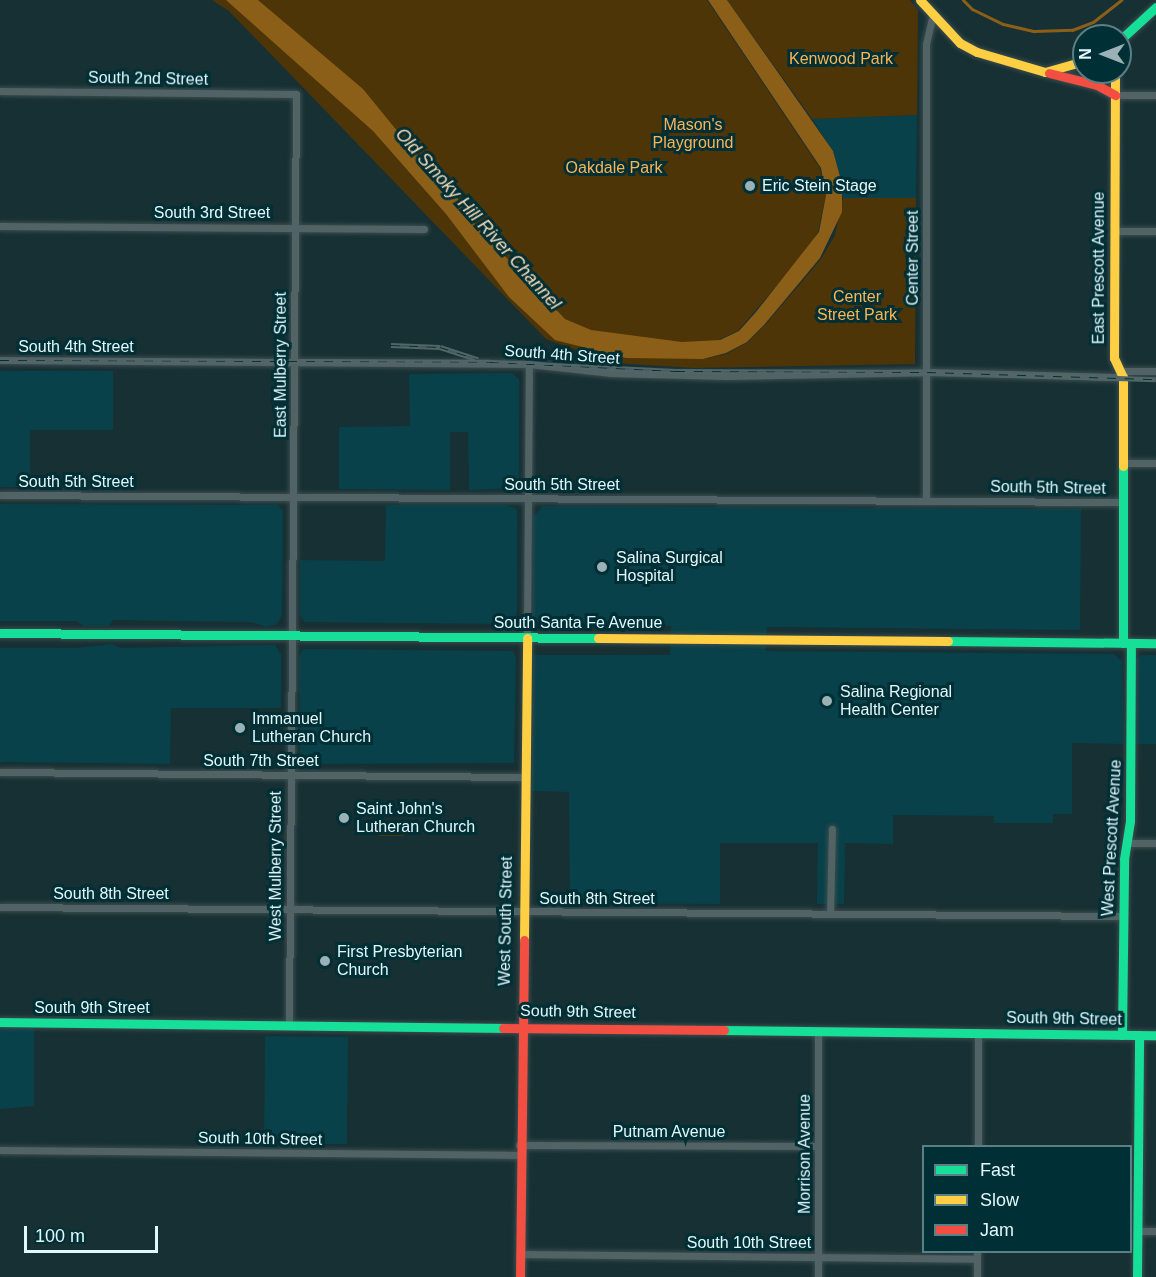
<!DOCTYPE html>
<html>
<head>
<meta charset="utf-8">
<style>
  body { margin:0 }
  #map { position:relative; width:1156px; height:1277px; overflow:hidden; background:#173033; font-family:Helvetica,sans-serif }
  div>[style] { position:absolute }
  .built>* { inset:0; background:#084149 }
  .green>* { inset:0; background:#4d3508 }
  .water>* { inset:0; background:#8b5f18 }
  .stream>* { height:3px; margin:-1.5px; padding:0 1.5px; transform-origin:1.5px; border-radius:1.5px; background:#8b5f18 }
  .roads { filter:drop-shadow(0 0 2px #3b4d4f) drop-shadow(0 0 2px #3b4d4f) }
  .street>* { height:7px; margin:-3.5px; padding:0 3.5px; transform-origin:3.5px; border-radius:3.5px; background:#526366 }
  .fast>* { height:9px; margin:-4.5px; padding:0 4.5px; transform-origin:4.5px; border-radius:4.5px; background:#16e098 }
  .slow>* { height:9px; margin:-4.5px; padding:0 4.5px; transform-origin:4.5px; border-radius:4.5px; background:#ffcf43 }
  .jam>* { height:9px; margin:-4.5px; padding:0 4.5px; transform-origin:4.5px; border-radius:4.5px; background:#f24e42 }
  .rail>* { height:5px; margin-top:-2.5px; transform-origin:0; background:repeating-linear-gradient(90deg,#002f35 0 9px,#526567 0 18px); box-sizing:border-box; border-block:2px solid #526567 }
  .dots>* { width:16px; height:16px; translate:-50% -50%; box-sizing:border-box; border:3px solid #002f35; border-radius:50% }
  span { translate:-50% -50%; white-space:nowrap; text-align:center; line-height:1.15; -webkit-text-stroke:6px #002f35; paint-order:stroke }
  .park-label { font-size:16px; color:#fbb554 }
  .street-label { font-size:16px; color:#e1f8fc }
  .poi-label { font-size:16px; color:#e1f8fc }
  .left { translate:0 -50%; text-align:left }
  .water-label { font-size:18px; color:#f9dcba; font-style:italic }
  .legend { position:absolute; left:922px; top:1145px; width:210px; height:108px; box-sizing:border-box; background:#002f35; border:2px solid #5a7f85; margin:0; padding:8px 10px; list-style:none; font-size:18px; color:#e1f8fc }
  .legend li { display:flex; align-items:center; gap:12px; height:30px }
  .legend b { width:30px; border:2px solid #5a7f85 }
  .north { position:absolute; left:1072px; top:24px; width:60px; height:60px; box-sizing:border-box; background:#002f35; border:2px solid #5a7f85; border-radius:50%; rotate:270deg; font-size:16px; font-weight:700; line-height:24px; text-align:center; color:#e1f8fc }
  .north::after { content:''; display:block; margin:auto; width:21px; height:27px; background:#9ab2b6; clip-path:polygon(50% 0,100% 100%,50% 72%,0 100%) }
  .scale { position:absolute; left:24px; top:1226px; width:134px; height:27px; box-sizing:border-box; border:3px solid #e1f8fc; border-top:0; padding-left:8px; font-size:18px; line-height:21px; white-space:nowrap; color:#e1f8fc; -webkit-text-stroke:4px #002f35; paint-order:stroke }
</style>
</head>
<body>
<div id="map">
  <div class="built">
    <i style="clip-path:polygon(917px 115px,916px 198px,843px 198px,833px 151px,812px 119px)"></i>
    <i style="clip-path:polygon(0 371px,113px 371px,113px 430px,30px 430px,30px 487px,0 487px)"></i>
    <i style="clip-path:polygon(512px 373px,519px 379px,519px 479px,513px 488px,469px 490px,468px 432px,450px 432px,450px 490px,339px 489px,339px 427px,410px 426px,409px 374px)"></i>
    <i style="clip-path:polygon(0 504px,278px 505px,283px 511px,282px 615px,277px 624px,266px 627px,251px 622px,113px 620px,109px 626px,84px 626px,76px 621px,0 621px)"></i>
    <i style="clip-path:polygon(386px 505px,506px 505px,517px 509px,517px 612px,513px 624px,304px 622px,300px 615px,300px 560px,385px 561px)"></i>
    <i style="clip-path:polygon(543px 506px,1081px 509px,1080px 630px,767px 627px,766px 651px,1114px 654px,1122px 661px,1124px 744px,1072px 743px,1072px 814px,1053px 814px,1053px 823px,994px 823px,994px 816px,893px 815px,893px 844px,845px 843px,844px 904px,817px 904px,818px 843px,720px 843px,720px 904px,570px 903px,569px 792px,531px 791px,533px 655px,670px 655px,671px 626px,533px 622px,533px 517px)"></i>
    <i style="clip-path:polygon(112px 644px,120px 648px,275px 645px,281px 655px,281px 708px,171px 708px,170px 764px,0 762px,0 648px,76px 648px)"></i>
    <i style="clip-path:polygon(303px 649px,513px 651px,516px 658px,514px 763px,300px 764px,299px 656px)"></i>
    <i style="clip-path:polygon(1141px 655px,1156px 655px,1156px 744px,1135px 744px,1136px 660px)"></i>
    <i style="clip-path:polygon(0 1027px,34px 1027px,34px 1106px,0 1109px)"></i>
    <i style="clip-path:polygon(265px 1036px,348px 1037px,347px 1144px,264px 1144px)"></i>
  </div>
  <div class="green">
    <i style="clip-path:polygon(212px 0,707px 0,820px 168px,826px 195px,818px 232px,809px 248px,738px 331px,720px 339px,703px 359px,726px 354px,748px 342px,765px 325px,821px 259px,835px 235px,843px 198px,916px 198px,915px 364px,695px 368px,613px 363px,546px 339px,229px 11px)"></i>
    <i style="clip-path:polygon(727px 0,910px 0,918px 10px,917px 115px,812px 119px)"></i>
    <i style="clip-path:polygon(404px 821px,404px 836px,379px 836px,379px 822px)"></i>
  </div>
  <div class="water">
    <i style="clip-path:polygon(226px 0,258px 0,363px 89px,407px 143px,448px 184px,476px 226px,565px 319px,591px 330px,682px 342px,720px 340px,739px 331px,756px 312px,819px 232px,826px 195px,821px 168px,708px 0,727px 0,833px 151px,842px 184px,842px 212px,820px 258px,764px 325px,747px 342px,726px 353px,703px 359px,626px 358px,555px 340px,509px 297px,446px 214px,373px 131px)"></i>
  </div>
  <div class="stream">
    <i style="left:963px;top:0;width:13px;rotate:45deg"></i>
    <i style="left:972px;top:9px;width:34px;rotate:26deg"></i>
    <i style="left:1003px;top:24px;width:32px;rotate:13deg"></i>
    <i style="left:1034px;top:31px;width:38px;rotate:-2deg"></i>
    <i style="left:1072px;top:30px;width:22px;rotate:-21deg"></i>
    <i style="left:1093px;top:22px;width:36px;rotate:-38deg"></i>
  </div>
  <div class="roads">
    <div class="street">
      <i style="left:0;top:91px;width:296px;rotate:0.6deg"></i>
      <i style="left:296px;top:94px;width:930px;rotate:90.43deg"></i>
      <i style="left:1115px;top:95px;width:41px"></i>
      <i style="left:0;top:226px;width:424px;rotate:0.4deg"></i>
      <i style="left:1115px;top:231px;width:41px"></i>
      <i style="left:0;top:360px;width:529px;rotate:0.43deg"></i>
      <i style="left:529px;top:364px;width:81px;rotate:6.3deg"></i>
      <i style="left:610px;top:373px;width:116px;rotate:1.5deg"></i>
      <i style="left:726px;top:376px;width:201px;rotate:-1.1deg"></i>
      <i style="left:927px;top:372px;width:196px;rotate:1.5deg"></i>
      <i style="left:1121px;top:371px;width:35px"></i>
      <i style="left:1124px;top:463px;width:32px"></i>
      <i style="left:0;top:495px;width:1124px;rotate:0.36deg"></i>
      <i style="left:926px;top:499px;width:455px;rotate:-90deg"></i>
      <i style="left:926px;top:44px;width:27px;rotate:-77deg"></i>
      <i style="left:527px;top:638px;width:274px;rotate:-89.6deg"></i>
      <i style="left:0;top:772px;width:523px;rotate:0.55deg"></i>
      <i style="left:1127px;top:843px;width:29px"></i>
      <i style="left:0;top:907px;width:1123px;rotate:0.46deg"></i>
      <i style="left:830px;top:914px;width:85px;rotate:-88.7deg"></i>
      <i style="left:818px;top:1031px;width:246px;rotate:90deg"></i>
      <i style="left:519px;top:1145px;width:299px;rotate:0.2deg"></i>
      <i style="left:978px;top:1146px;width:114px;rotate:-90deg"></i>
      <i style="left:0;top:1150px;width:519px;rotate:0.55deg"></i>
      <i style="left:1137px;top:1231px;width:19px"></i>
      <i style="left:520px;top:1254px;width:457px;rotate:0.6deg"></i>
      <i style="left:977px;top:1277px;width:25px;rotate:-90deg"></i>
    </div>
    <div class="fast">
      <i style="left:1120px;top:40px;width:49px;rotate:-42.5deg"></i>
      <i style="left:1123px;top:466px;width:177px;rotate:90deg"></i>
      <i style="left:0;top:633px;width:598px;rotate:0.48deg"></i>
      <i style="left:948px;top:641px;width:208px;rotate:0.6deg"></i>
      <i style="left:0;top:1022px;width:503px;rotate:0.68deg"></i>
      <i style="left:724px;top:1030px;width:432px;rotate:0.7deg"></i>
      <i style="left:1122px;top:1035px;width:176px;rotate:-89.3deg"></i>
      <i style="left:1124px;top:859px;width:39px;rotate:-81deg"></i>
      <i style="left:1130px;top:820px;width:177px;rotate:-89.7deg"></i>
      <i style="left:1137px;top:1277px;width:242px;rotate:-89.5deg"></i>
    </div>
    <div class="slow">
      <i style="left:920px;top:0;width:59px;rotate:47.1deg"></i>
      <i style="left:960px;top:43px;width:19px;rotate:28deg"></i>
      <i style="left:977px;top:52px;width:71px;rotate:16.4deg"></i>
      <i style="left:1045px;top:72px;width:41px;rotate:-15.8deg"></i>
      <i style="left:1115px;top:72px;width:286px;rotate:90.2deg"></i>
      <i style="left:1114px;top:358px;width:21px;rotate:65deg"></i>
      <i style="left:1123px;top:377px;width:89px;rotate:90deg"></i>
      <i style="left:598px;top:638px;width:350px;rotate:0.5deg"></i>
      <i style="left:524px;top:940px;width:302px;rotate:-89.4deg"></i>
    </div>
    <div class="jam">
      <i style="left:1049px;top:73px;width:49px;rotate:14deg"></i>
      <i style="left:1097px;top:85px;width:21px;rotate:29deg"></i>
      <i style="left:503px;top:1028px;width:221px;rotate:0.5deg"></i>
      <i style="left:520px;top:1277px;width:337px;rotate:-89.3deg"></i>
    </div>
  </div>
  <div class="rail">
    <i style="left:391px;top:345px;width:49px;rotate:2.3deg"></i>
    <i style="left:440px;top:347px;width:40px;rotate:18deg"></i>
    <i style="left:0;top:360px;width:490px;rotate:0.2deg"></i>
    <i style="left:490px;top:362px;width:186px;rotate:2.8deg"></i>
    <i style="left:676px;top:371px;width:251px;rotate:0.2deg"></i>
    <i style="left:927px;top:372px;width:229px;rotate:1.8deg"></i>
  </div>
  <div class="dots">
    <i style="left:750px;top:186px;background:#9ab2b6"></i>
    <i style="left:602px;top:567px;background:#9ab2b6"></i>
    <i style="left:827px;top:701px;background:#9ab2b6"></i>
    <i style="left:240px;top:728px;background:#9ab2b6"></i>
    <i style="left:344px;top:818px;background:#9ab2b6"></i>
    <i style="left:325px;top:961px;background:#9ab2b6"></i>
  </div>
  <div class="park-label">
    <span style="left:841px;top:59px">Kenwood Park</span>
    <span style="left:693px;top:134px">Mason's<br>Playground</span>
    <span style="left:614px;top:168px">Oakdale Park</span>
    <span style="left:857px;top:306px">Center<br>Street Park</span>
  </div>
  <div class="street-label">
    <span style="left:148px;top:79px;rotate:1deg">South 2nd Street</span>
    <span style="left:212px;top:213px">South 3rd Street</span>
    <span style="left:913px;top:258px;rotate:-90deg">Center Street</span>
    <span style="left:1099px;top:268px;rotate:-90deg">East Prescott Avenue</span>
    <span style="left:76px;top:347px">South 4th Street</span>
    <span style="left:562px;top:355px;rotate:4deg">South 4th Street</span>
    <span style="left:281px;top:365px;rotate:-90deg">East Mulberry Street</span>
    <span style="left:76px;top:482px">South 5th Street</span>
    <span style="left:562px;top:485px">South 5th Street</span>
    <span style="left:1048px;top:488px;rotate:1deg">South 5th Street</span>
    <span style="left:578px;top:623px">South Santa Fe Avenue</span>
    <span style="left:261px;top:761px">South 7th Street</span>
    <span style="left:1112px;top:838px;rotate:-87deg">West Prescott Avenue</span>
    <span style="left:276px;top:866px;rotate:-90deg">West Mulberry Street</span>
    <span style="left:111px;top:894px">South 8th Street</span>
    <span style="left:597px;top:899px">South 8th Street</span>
    <span style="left:506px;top:921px;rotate:-89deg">West South Street</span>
    <span style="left:92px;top:1008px">South 9th Street</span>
    <span style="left:578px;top:1012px;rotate:1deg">South 9th Street</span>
    <span style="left:1064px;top:1019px;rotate:1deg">South 9th Street</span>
    <span style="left:669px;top:1132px">Putnam Avenue</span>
    <span style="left:260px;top:1139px;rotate:1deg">South 10th Street</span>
    <span style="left:805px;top:1154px;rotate:-90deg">Morrison Avenue</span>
    <span style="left:749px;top:1243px">South 10th Street</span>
  </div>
  <div class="poi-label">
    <span class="left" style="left:762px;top:186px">Eric Stein Stage</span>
    <span class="left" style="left:616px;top:567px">Salina Surgical<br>Hospital</span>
    <span class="left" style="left:840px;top:701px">Salina Regional<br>Health Center</span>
    <span class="left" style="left:252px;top:728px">Immanuel<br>Lutheran Church</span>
    <span class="left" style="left:356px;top:818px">Saint John's<br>Lutheran Church</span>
    <span class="left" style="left:337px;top:961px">First Presbyterian<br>Church</span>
  </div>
  <div class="water-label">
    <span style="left:478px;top:219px;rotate:48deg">Old Smoky Hill River Channel</span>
  </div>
  <ul class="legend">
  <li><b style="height:8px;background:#16e098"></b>Fast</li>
  <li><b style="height:8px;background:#ffcf43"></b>Slow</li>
  <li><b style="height:8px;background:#f24e42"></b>Jam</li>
  </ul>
  <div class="north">N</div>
  <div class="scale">100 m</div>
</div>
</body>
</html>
